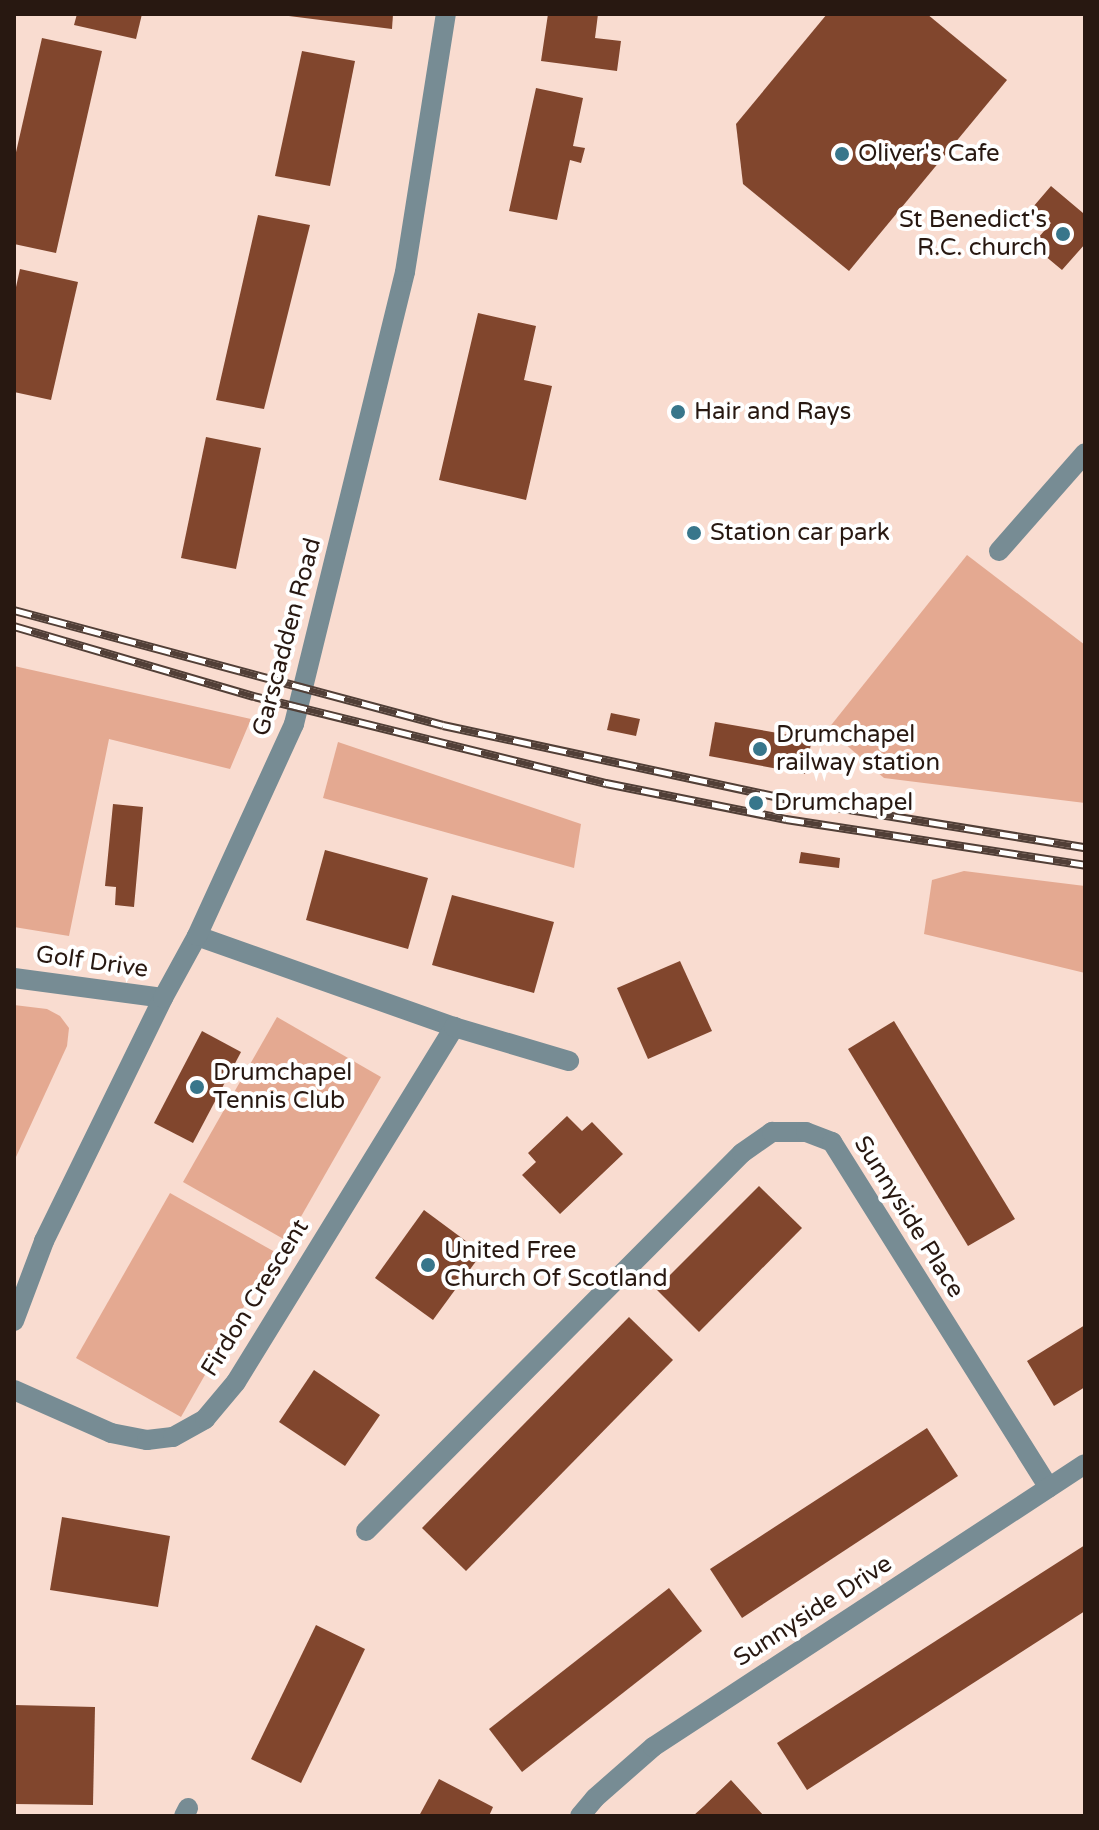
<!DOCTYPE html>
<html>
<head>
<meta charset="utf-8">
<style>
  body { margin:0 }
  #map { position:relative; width:1099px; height:1830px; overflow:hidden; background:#f9dcd0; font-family:"Varela Round",sans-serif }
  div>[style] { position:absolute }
  .green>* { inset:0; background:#e4a991 }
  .building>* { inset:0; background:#81462d }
  .street>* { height:20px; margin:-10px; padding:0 10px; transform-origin:10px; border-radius:10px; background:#778c94 }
  .rail>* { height:9px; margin-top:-4.5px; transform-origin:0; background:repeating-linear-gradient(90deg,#fff 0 18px,#513f37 0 36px); box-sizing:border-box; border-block:2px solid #513f37 }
  .dots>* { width:22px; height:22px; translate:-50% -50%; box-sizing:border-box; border:4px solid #fff; border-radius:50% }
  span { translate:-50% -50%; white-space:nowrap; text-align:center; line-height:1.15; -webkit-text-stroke:8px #fff; paint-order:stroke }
  .poi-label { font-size:24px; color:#281811 }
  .left { translate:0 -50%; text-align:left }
  .right { translate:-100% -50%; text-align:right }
  .street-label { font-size:24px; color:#281811 }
  .frame { position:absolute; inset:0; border:16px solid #281811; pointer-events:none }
</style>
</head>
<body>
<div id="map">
  <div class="green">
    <i style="clip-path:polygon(967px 555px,1085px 645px,1085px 803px,884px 778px,828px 729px)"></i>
    <i style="clip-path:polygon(14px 666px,251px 719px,230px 769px,109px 739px,69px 936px,14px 927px)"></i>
    <i style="clip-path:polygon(338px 742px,581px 824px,574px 868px,323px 798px)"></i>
    <i style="clip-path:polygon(964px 871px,1085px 886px,1085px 973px,924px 934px,932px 880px)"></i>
    <i style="clip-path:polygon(14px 1005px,47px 1009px,60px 1016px,69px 1028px,67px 1046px,16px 1157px)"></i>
    <i style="clip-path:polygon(277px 1017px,381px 1077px,287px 1241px,183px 1182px)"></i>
    <i style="clip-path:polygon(170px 1193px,275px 1252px,181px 1417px,76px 1358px)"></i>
  </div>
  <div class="building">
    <i style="clip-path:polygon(77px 14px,142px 14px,136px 39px,74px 25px)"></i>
    <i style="clip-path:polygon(273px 14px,393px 14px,392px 29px)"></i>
    <i style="clip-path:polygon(548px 14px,598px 14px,595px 38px,621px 41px,617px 71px,541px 61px)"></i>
    <i style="clip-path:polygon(827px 14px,927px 14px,1007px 80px,849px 271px,743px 184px,736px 124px)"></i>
    <i style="clip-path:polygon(42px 38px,102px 51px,56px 253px,14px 244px,14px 161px)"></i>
    <i style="clip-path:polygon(302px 51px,355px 61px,330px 186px,275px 176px)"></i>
    <i style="clip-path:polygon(536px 88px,583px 98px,573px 146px,585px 148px,581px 163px,570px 160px,557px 220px,509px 211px)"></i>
    <i style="clip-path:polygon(1051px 186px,1083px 213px,1085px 211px,1085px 244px,1062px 270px,1032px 245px,1051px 223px,1033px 207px)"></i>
    <i style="clip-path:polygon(258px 215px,310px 225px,264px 409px,216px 400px)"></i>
    <i style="clip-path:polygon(20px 269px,78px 282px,51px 400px,14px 392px,14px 296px)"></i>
    <i style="clip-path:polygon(478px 313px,536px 326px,524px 380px,552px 386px,526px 500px,439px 480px)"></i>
    <i style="clip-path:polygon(206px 437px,261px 448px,236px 569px,181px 558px)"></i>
    <i style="clip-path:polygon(611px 713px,640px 719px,636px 736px,607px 730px)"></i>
    <i style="clip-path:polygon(715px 722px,812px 739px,805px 774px,709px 756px)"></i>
    <i style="clip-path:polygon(113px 804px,143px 807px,134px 907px,115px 905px,116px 887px,105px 886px)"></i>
    <i style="clip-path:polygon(325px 850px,428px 878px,408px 949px,306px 920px)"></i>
    <i style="clip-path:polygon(801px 852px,840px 858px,839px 868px,799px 863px)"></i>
    <i style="clip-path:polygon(452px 895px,554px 922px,534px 993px,432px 965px)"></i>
    <i style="clip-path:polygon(680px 961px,712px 1031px,648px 1059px,617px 988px)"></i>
    <i style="clip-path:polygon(894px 1021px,1015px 1219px,968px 1246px,848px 1049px)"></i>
    <i style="clip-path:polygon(202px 1031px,241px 1052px,193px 1143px,154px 1123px)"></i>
    <i style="clip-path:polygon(567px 1116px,582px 1131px,592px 1122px,623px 1154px,560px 1214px,522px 1175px,536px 1162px,528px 1153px)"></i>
    <i style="clip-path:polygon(759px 1186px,802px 1228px,699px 1332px,656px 1289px)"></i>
    <i style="clip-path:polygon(424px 1210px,482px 1253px,433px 1320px,375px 1278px)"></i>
    <i style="clip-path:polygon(629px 1317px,673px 1360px,466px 1571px,422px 1528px)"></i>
    <i style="clip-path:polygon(1085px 1325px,1085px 1387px,1054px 1406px,1027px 1361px)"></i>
    <i style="clip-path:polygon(314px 1370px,380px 1415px,345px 1466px,279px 1422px)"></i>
    <i style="clip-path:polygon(927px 1428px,958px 1476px,742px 1618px,710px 1569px)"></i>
    <i style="clip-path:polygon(62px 1517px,170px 1536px,158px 1607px,50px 1590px)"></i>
    <i style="clip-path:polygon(1085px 1545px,1085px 1611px,807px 1790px,777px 1743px)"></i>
    <i style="clip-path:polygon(669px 1588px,702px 1631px,522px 1772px,489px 1729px)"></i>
    <i style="clip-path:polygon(316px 1625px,365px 1649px,301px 1783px,251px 1759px)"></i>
    <i style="clip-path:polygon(14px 1705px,95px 1707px,93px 1805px,14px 1804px)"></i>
    <i style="clip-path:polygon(439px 1779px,493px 1807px,489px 1816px,419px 1816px)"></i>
    <i style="clip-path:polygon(731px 1780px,764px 1816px,693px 1816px,704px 1806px)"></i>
  </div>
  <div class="street">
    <i style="left:999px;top:551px;width:130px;rotate:-48.7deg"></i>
    <i style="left:197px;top:936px;width:273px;rotate:19.5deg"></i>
    <i style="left:14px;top:978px;width:150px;rotate:7.6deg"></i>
    <i style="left:14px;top:1321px;width:85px;rotate:-69.4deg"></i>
    <i style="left:44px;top:1241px;width:271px;rotate:-63.9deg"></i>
    <i style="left:163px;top:998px;width:71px;rotate:-61.3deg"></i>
    <i style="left:197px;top:936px;width:233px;rotate:-65.4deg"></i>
    <i style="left:294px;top:724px;width:465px;rotate:-76.2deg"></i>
    <i style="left:405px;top:272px;width:261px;rotate:-81deg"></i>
    <i style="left:14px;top:1390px;width:106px;rotate:23.9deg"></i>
    <i style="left:111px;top:1433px;width:37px;rotate:11deg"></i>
    <i style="left:147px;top:1440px;width:26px;rotate:-7deg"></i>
    <i style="left:173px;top:1437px;width:37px;rotate:-29deg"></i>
    <i style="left:205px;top:1419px;width:48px;rotate:-50deg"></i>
    <i style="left:236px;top:1382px;width:417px;rotate:-58.4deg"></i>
    <i style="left:454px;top:1027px;width:120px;rotate:16.5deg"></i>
    <i style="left:366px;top:1531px;width:533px;rotate:-45.15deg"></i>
    <i style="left:742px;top:1153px;width:37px;rotate:-35deg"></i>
    <i style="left:772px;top:1132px;width:34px"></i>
    <i style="left:806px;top:1132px;width:28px;rotate:21deg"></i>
    <i style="left:832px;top:1142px;width:408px;rotate:57.9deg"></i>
    <i style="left:184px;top:1816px;width:9px;rotate:-63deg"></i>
    <i style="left:580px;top:1816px;width:23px;rotate:-50deg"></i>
    <i style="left:595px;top:1798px;width:77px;rotate:-41.3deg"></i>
    <i style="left:653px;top:1747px;width:516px;rotate:-33.23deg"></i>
  </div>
  <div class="rail">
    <i style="left:14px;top:610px;width:444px;rotate:15deg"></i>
    <i style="left:443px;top:725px;width:352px;rotate:12.1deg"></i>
    <i style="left:787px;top:799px;width:302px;rotate:9.2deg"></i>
    <i style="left:14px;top:626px;width:250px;rotate:16.3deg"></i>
    <i style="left:254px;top:696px;width:363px;rotate:13.9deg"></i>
    <i style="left:606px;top:783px;width:184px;rotate:11.3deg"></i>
    <i style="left:786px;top:819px;width:303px;rotate:8.7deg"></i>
  </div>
  <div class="dots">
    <i style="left:842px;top:154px;background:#38768b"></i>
    <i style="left:1063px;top:234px;background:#38768b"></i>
    <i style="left:678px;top:412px;background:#38768b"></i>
    <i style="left:694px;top:533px;background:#38768b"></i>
    <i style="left:760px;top:749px;background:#38768b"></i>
    <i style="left:756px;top:803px;background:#38768b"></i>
    <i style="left:197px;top:1087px;background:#38768b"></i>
    <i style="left:428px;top:1265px;background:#38768b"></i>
  </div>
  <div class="poi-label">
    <span class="left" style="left:858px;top:154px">Oliver's Cafe</span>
    <span class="right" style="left:1047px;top:234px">St Benedict's<br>R.C. church</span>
    <span class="left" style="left:694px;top:412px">Hair and Rays</span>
    <span class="left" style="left:710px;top:533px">Station car park</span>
    <span class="left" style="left:776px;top:749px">Drumchapel<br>railway station</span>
    <span class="left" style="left:774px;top:803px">Drumchapel</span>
    <span class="left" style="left:213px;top:1087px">Drumchapel<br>Tennis Club</span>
    <span class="left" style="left:444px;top:1265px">United Free<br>Church Of Scotland</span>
  </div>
  <div class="street-label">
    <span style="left:287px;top:637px;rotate:-75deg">Garscadden Road</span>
    <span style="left:92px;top:962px;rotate:8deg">Golf Drive</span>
    <span style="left:909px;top:1217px;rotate:58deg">Sunnyside Place</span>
    <span style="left:255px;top:1298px;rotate:-58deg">Firdon Crescent</span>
    <span style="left:813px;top:1611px;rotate:-33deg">Sunnyside Drive</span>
  </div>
  <div class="frame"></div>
</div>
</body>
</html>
